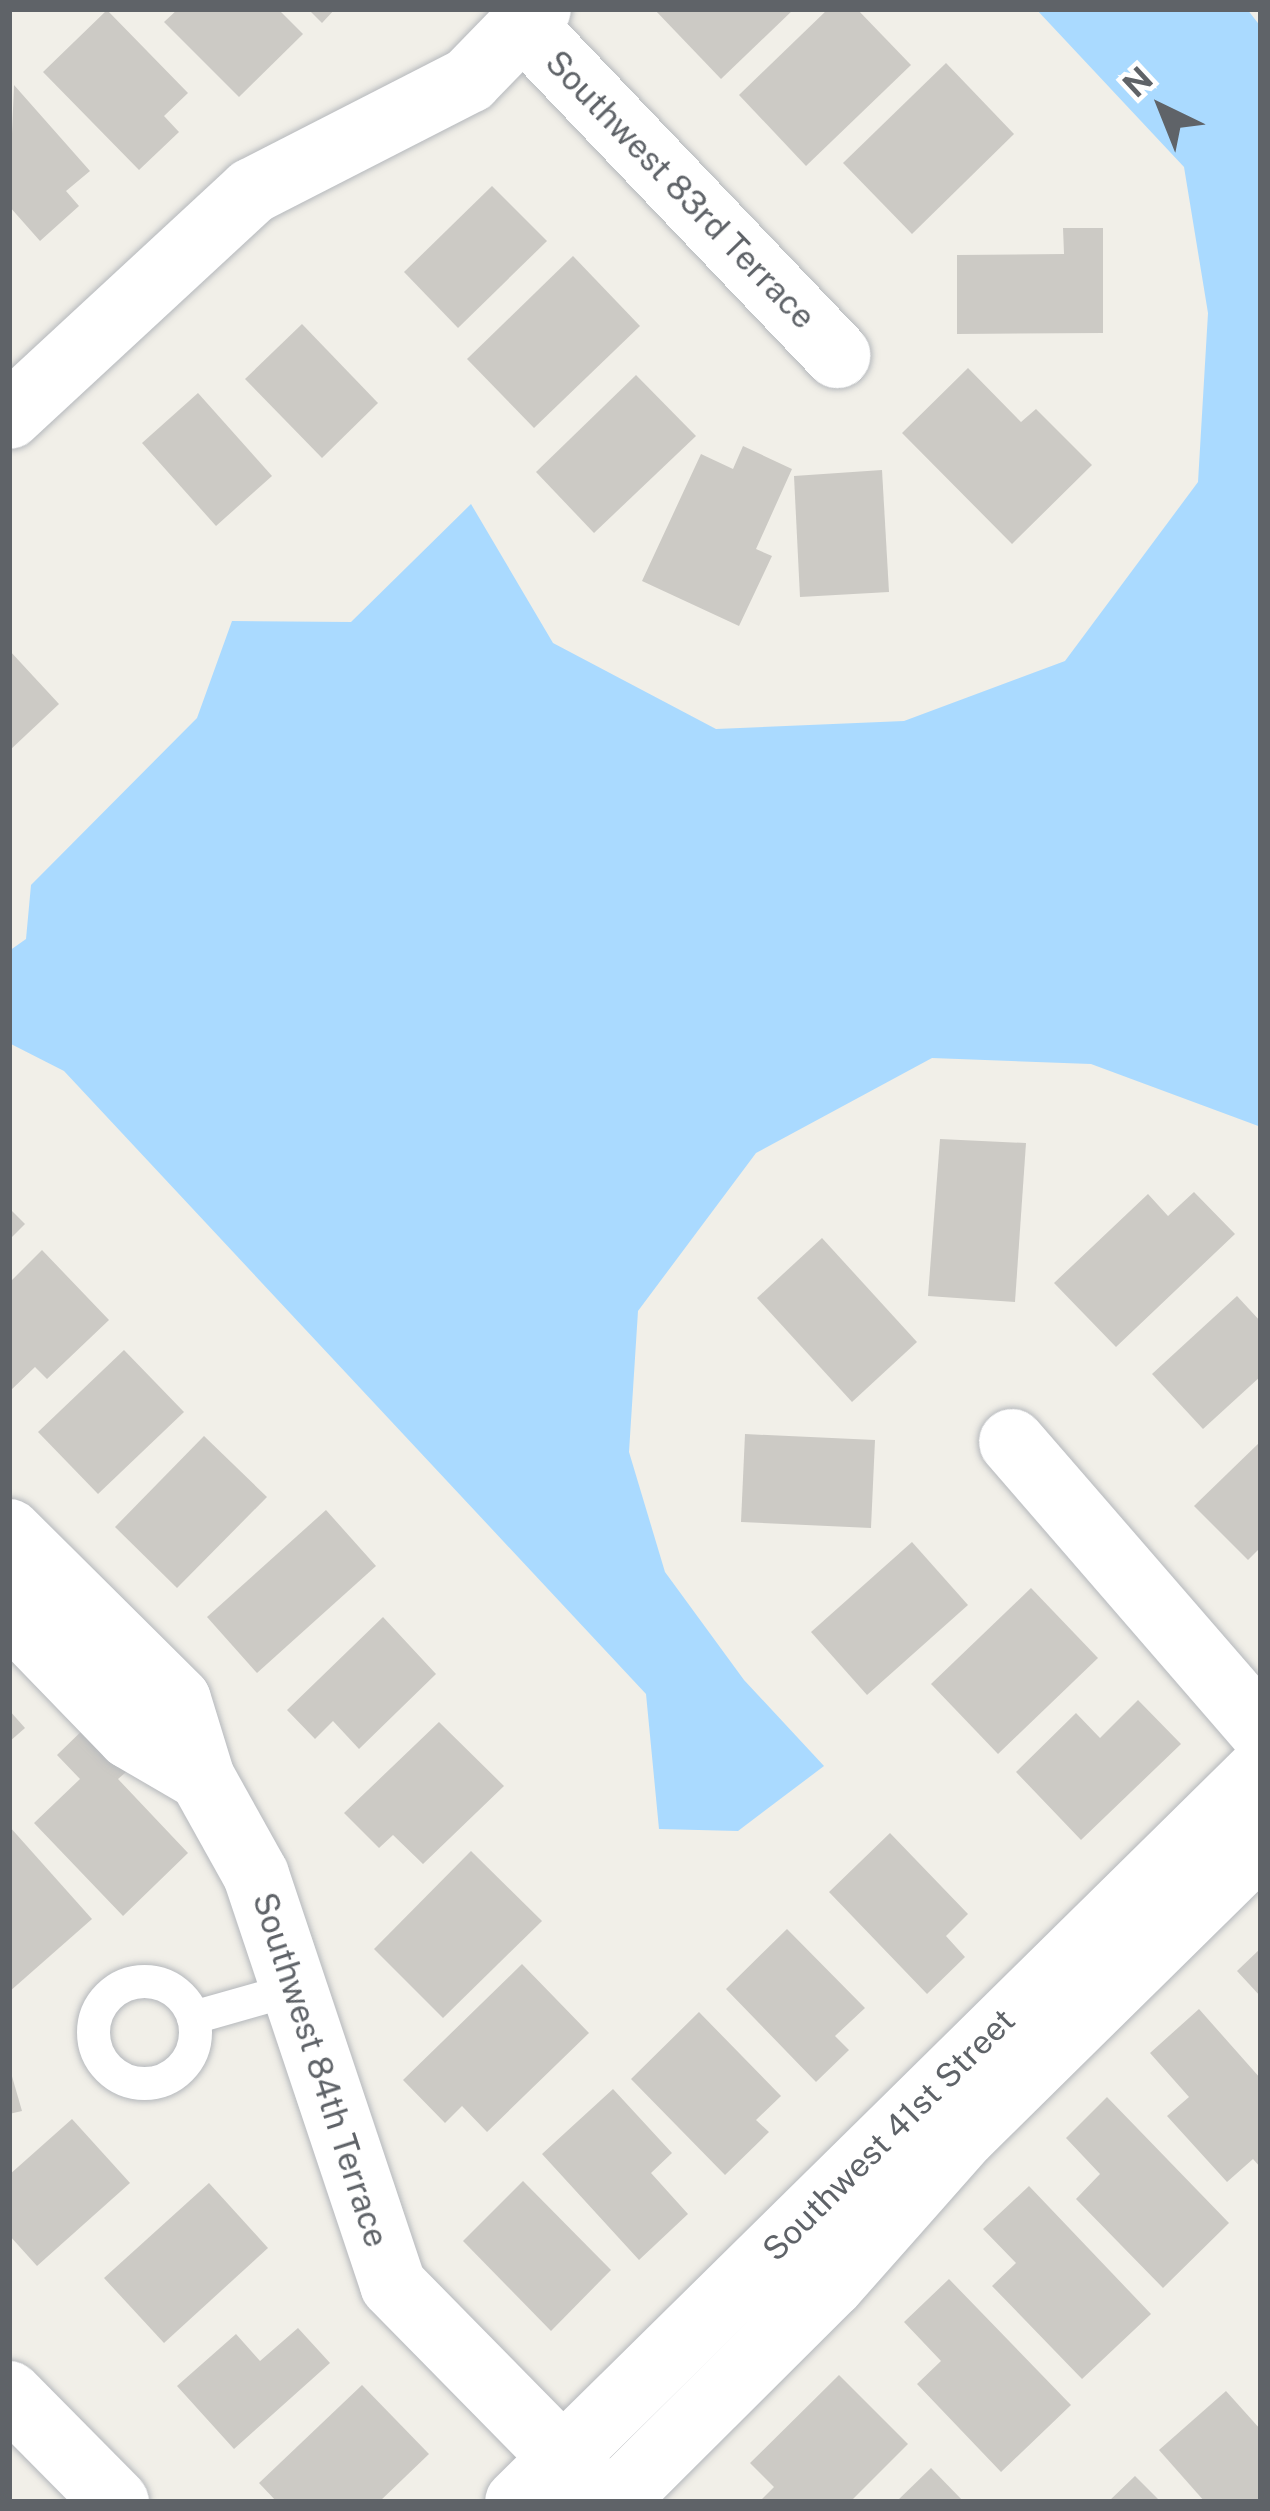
<!DOCTYPE html>
<html>
<head>
<meta charset="utf-8">
<style>
  body { margin:0 }
  #map { position:relative; width:1270px; height:2511px; overflow:hidden; background:#f1efe8; font-family:"Public Sans",sans-serif }
  div>[style] { position:absolute }
  .water>* { inset:0; background:#aadaff }
  .building>* { inset:0; background:#cccac5 }
  .roads { filter:drop-shadow(0 0 3px #b5b8bc) drop-shadow(0 0 3px #b5b8bc) }
  .service>* { height:33px; margin:-16.5px; padding:0 16.5px; transform-origin:16.5px; border-radius:16.5px; background:#fff }
  .service>.ring { margin:-16.5px; padding:0; box-sizing:content-box; background:none; border:33px solid #fff; border-radius:50% }
  .minor>* { height:66px; margin:-33px; padding:0 33px; transform-origin:33px; border-radius:33px; background:#fff }
  span { translate:-50% -50%; white-space:nowrap; text-align:center; line-height:1.15; -webkit-text-stroke:12px #fff; paint-order:stroke }
  .street-label { font-size:33px; color:#5f6368 }
  .frame { position:absolute; inset:0; border:12px solid #5f6368; pointer-events:none }
  .north { position:absolute; left:1102px; top:48px; width:120px; height:120px; -webkit-text-stroke:9px #fff; paint-order:stroke; rotate:317deg; font-size:33px; font-weight:700; line-height:48px; text-align:center; color:#5f6368 }
  .north::after { content:''; display:block; margin:auto; width:42px; height:54px; background:#5f6368; clip-path:polygon(50% 0,100% 100%,50% 72%,0 100%) }
</style>
</head>
<body>
<div id="map">
  <div class="water">
    <i style="clip-path:polygon(1036px 9px,1247px 9px,1261px 27px,1261px 1127px,1091px 1064px,932px 1058px,756px 1153px,638px 1311px,629px 1452px,665px 1572px,744px 1680px,824px 1766px,738px 1831px,659px 1829px,646px 1694px,64px 1071px,9px 1043px,9px 951px,26px 939px,31px 885px,197px 718px,232px 621px,351px 622px,471px 504px,553px 643px,716px 729px,904px 721px,1065px 661px,1198px 482px,1208px 313px,1184px 167px)"></i>
  </div>
  <div class="building">
    <i style="clip-path:polygon(178px 9px,278px 9px,303px 34px,239px 97px,164px 22px)"></i>
    <i style="clip-path:polygon(308px 9px,335px 9px,322px 23px)"></i>
    <i style="clip-path:polygon(654px 9px,794px 9px,721px 79px)"></i>
    <i style="clip-path:polygon(828px 9px,857px 9px,911px 65px,806px 166px,739px 95px)"></i>
    <i style="clip-path:polygon(107px 10px,188px 93px,164px 116px,179px 132px,139px 170px,43px 72px)"></i>
    <i style="clip-path:polygon(946px 63px,1014px 134px,912px 234px,843px 163px)"></i>
    <i style="clip-path:polygon(14px 85px,90px 171px,66px 191px,79px 206px,40px 241px,9px 206px)"></i>
    <i style="clip-path:polygon(492px 186px,547px 241px,458px 328px,404px 272px)"></i>
    <i style="clip-path:polygon(1063px 228px,1103px 228px,1103px 333px,957px 334px,957px 255px,1064px 254px)"></i>
    <i style="clip-path:polygon(573px 256px,640px 326px,534px 428px,467px 359px)"></i>
    <i style="clip-path:polygon(302px 324px,378px 403px,322px 458px,245px 379px)"></i>
    <i style="clip-path:polygon(968px 368px,1021px 422px,1036px 409px,1092px 465px,1012px 544px,902px 433px)"></i>
    <i style="clip-path:polygon(636px 375px,696px 436px,594px 533px,536px 472px)"></i>
    <i style="clip-path:polygon(198px 393px,272px 476px,216px 526px,142px 443px)"></i>
    <i style="clip-path:polygon(743px 446px,792px 469px,756px 549px,772px 556px,739px 626px,642px 581px,701px 454px,733px 469px)"></i>
    <i style="clip-path:polygon(882px 470px,889px 592px,800px 597px,794px 476px)"></i>
    <i style="clip-path:polygon(9px 650px,59px 704px,9px 751px)"></i>
    <i style="clip-path:polygon(940px 1139px,1026px 1143px,1015px 1302px,928px 1296px)"></i>
    <i style="clip-path:polygon(1194px 1192px,1235px 1234px,1116px 1347px,1054px 1283px,1148px 1194px,1168px 1216px)"></i>
    <i style="clip-path:polygon(9px 1208px,25px 1224px,9px 1240px)"></i>
    <i style="clip-path:polygon(822px 1238px,917px 1342px,852px 1402px,757px 1298px)"></i>
    <i style="clip-path:polygon(42px 1250px,109px 1320px,47px 1379px,35px 1367px,9px 1392px,9px 1283px)"></i>
    <i style="clip-path:polygon(1237px 1296px,1261px 1322px,1261px 1376px,1203px 1429px,1152px 1374px)"></i>
    <i style="clip-path:polygon(124px 1350px,184px 1412px,98px 1494px,38px 1432px)"></i>
    <i style="clip-path:polygon(745px 1434px,875px 1440px,871px 1528px,741px 1522px)"></i>
    <i style="clip-path:polygon(204px 1436px,267px 1497px,177px 1588px,115px 1527px)"></i>
    <i style="clip-path:polygon(1261px 1441px,1261px 1547px,1248px 1560px,1194px 1506px)"></i>
    <i style="clip-path:polygon(326px 1510px,376px 1566px,257px 1673px,207px 1617px)"></i>
    <i style="clip-path:polygon(912px 1542px,968px 1605px,867px 1695px,811px 1632px)"></i>
    <i style="clip-path:polygon(1031px 1588px,1098px 1658px,998px 1754px,931px 1684px)"></i>
    <i style="clip-path:polygon(383px 1617px,436px 1674px,359px 1749px,333px 1721px,315px 1739px,287px 1710px)"></i>
    <i style="clip-path:polygon(1138px 1700px,1181px 1744px,1081px 1840px,1016px 1772px,1076px 1713px,1100px 1738px)"></i>
    <i style="clip-path:polygon(9px 1710px,25px 1728px,9px 1742px)"></i>
    <i style="clip-path:polygon(91px 1722px,133px 1766px,118px 1779px,188px 1853px,123px 1916px,34px 1823px,80px 1779px,57px 1755px)"></i>
    <i style="clip-path:polygon(439px 1722px,504px 1786px,423px 1864px,393px 1835px,379px 1848px,344px 1813px)"></i>
    <i style="clip-path:polygon(9px 1826px,92px 1919px,9px 1992px)"></i>
    <i style="clip-path:polygon(890px 1833px,968px 1914px,946px 1936px,965px 1957px,927px 1994px,829px 1892px)"></i>
    <i style="clip-path:polygon(471px 1851px,542px 1921px,443px 2018px,374px 1949px)"></i>
    <i style="clip-path:polygon(787px 1929px,865px 2008px,835px 2036px,849px 2050px,816px 2082px,726px 1989px)"></i>
    <i style="clip-path:polygon(1261px 1948px,1261px 1997px,1237px 1971px)"></i>
    <i style="clip-path:polygon(522px 1964px,589px 2033px,487px 2132px,462px 2106px,445px 2123px,403px 2080px)"></i>
    <i style="clip-path:polygon(1199px 2009px,1261px 2079px,1261px 2168px,1253px 2159px,1227px 2182px,1167px 2116px,1189px 2097px,1150px 2053px)"></i>
    <i style="clip-path:polygon(699px 2012px,781px 2096px,756px 2120px,769px 2132px,725px 2175px,631px 2079px)"></i>
    <i style="clip-path:polygon(9px 2066px,22px 2111px,9px 2114px)"></i>
    <i style="clip-path:polygon(613px 2089px,672px 2153px,651px 2173px,688px 2214px,639px 2260px,542px 2154px)"></i>
    <i style="clip-path:polygon(1107px 2097px,1229px 2223px,1163px 2288px,1076px 2199px,1100px 2174px,1066px 2138px)"></i>
    <i style="clip-path:polygon(72px 2119px,130px 2183px,37px 2266px,9px 2235px,9px 2175px)"></i>
    <i style="clip-path:polygon(523px 2181px,611px 2270px,551px 2331px,463px 2241px)"></i>
    <i style="clip-path:polygon(209px 2183px,268px 2248px,164px 2343px,104px 2278px)"></i>
    <i style="clip-path:polygon(1029px 2186px,1151px 2314px,1082px 2379px,992px 2286px,1016px 2263px,983px 2229px)"></i>
    <i style="clip-path:polygon(949px 2279px,1071px 2405px,1001px 2472px,917px 2384px,941px 2361px,904px 2322px)"></i>
    <i style="clip-path:polygon(298px 2328px,330px 2363px,234px 2449px,177px 2386px,236px 2334px,260px 2361px)"></i>
    <i style="clip-path:polygon(839px 2375px,908px 2444px,850px 2502px,759px 2502px,774px 2487px,750px 2463px)"></i>
    <i style="clip-path:polygon(362px 2385px,429px 2454px,379px 2502px,277px 2502px,259px 2483px)"></i>
    <i style="clip-path:polygon(1226px 2391px,1261px 2430px,1261px 2502px,1205px 2502px,1159px 2450px)"></i>
    <i style="clip-path:polygon(931px 2468px,964px 2502px,896px 2502px)"></i>
    <i style="clip-path:polygon(1135px 2476px,1161px 2502px,1108px 2502px)"></i>
  </div>
  <div class="roads">
    <div class="service">
      <i class="ring" style="left:93px;top:1981px;width:69px;height:69px"></i>
      <i style="left:193px;top:2017px;width:103px;rotate:-15.8deg"></i>
    </div>
    <div class="minor">
      <i style="left:523px;top:25px;width:456px;rotate:46.4deg"></i>
      <i style="left:9px;top:416px;width:331px;rotate:-42.8deg"></i>
      <i style="left:252px;top:191px;width:244px;rotate:-27.1deg"></i>
      <i style="left:469px;top:80px;width:99px;rotate:-45.8deg"></i>
      <i style="left:1012px;top:1442px;width:380px;rotate:49.1deg"></i>
      <i style="left:9px;top:1532px;width:238px;rotate:44.8deg"></i>
      <i style="left:178px;top:1700px;width:82px;rotate:72.9deg"></i>
      <i style="left:202px;top:1778px;width:111px;rotate:60.9deg"></i>
      <i style="left:256px;top:1875px;width:432px;rotate:71.5deg"></i>
      <i style="left:393px;top:2285px;width:304px;rotate:45.5deg"></i>
      <i style="left:9px;top:1611px;width:174px;rotate:45.9deg"></i>
      <i style="left:130px;top:1736px;width:83px;rotate:30.3deg"></i>
      <i style="left:9px;top:2394px;width:152px;rotate:45.3deg"></i>
      <i style="left:518px;top:2502px;width:1043px;rotate:-44.57deg"></i>
      <i style="left:613px;top:2502px;width:309px;rotate:-44.9deg"></i>
      <i style="left:832px;top:2284px;width:199px;rotate:-48.5deg"></i>
      <i style="left:964px;top:2135px;width:417px;rotate:-44.6deg"></i>
    </div>
  </div>
  <div class="street-label">
    <span style="left:680px;top:190px;rotate:46deg">Southwest 83rd Terrace</span>
    <span style="left:320px;top:2070px;rotate:72deg">Southwest 84th Terrace</span>
    <span style="left:889px;top:2135px;rotate:-45deg">Southwest 41st Street</span>
  </div>
  <div class="frame"></div>
  <div class="north">N</div>
</div>
</body>
</html>
